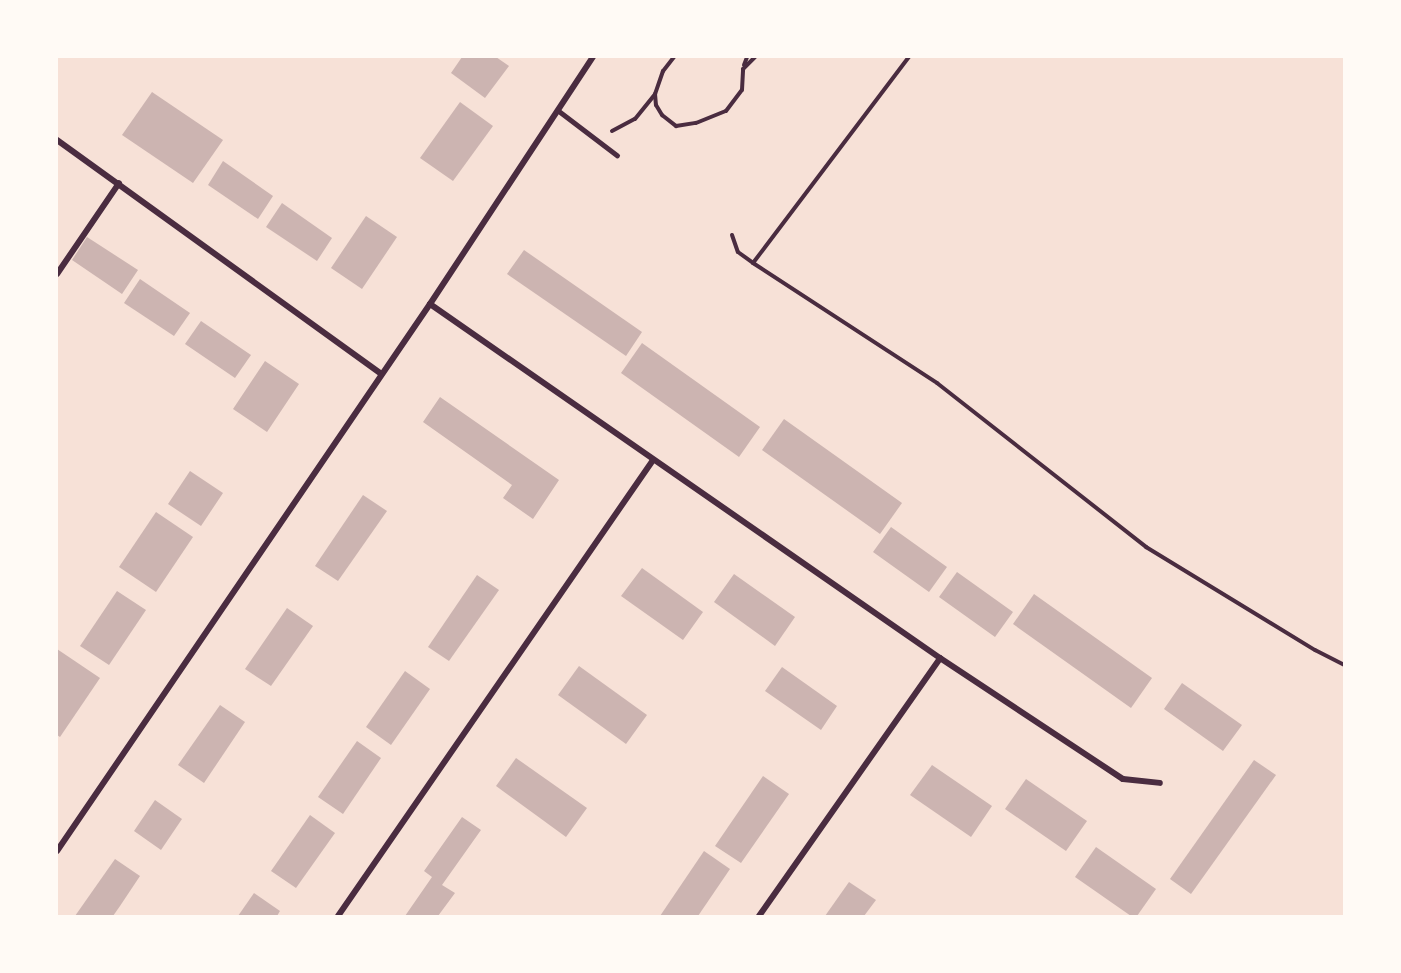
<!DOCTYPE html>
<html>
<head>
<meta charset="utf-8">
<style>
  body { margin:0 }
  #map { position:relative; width:1401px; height:973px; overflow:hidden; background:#f7e1d7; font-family:"DM Sans",sans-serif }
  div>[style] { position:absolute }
  .building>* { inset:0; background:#ccb4b1 }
  .path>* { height:4px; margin:-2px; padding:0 2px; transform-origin:2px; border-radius:2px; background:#4a2c40 }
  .service>* { height:4.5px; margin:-2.25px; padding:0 2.25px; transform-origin:2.25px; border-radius:2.25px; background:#4a2c40 }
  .minor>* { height:6px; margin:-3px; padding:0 3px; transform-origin:3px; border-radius:3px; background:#4a2c40 }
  span { translate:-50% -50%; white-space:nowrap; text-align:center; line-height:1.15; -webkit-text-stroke:5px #fffaf5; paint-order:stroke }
  .frame { position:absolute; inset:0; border:58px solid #fffaf5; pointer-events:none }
</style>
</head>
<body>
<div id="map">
  <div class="building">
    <i style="clip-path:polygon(462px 57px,496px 57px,509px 66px,485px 98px,451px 73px)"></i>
    <i style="clip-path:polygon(152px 92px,223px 140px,193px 183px,122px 135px)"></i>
    <i style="clip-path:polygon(460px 102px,493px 126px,453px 181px,420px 158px)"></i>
    <i style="clip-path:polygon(223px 161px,273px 196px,258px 219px,208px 185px)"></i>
    <i style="clip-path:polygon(282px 203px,332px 238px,317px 261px,266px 227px)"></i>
    <i style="clip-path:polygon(366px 216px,397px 237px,362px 289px,331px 268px)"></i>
    <i style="clip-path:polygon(87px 237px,138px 270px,122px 294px,72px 260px)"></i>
    <i style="clip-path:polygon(524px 250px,642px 332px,626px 356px,507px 274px)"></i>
    <i style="clip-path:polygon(140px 279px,190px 313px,174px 336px,124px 303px)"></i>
    <i style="clip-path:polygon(201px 321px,251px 355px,235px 378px,185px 344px)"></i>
    <i style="clip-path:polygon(642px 343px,760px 427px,739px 457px,621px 373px)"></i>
    <i style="clip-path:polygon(265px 361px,299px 384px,267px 432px,233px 409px)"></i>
    <i style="clip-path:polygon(440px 397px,559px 480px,533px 519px,503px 498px,512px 485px,423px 422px)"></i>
    <i style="clip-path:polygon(784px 419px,902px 503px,880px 534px,762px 450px)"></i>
    <i style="clip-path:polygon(190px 471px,223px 493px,201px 526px,168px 504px)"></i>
    <i style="clip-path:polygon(363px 495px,387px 511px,338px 581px,315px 566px)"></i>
    <i style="clip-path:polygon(156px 512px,193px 537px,156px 592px,119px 567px)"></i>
    <i style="clip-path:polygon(891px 527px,947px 567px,929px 592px,873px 552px)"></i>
    <i style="clip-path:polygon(642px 568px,703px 612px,683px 640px,621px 596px)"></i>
    <i style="clip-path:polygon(957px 572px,1013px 612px,995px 637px,939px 597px)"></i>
    <i style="clip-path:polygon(734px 574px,795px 617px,775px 646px,714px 602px)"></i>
    <i style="clip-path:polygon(477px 575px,499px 590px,449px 661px,428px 647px)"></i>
    <i style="clip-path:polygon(117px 591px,146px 610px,109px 665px,80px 646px)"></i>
    <i style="clip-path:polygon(1034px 594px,1152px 678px,1131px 708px,1013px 624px)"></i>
    <i style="clip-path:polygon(287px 608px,313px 626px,271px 686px,245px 669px)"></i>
    <i style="clip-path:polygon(57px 649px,100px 678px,60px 737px,57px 735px)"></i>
    <i style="clip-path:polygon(579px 666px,647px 715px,626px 744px,558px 695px)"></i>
    <i style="clip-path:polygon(782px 667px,837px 706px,821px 730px,765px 691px)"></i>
    <i style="clip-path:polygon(405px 671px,430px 689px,391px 745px,366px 727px)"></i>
    <i style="clip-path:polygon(1182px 683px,1242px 725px,1223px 751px,1164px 709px)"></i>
    <i style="clip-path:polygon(220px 705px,245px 722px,204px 783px,178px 765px)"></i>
    <i style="clip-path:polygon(357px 741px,381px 758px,343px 814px,318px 797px)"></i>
    <i style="clip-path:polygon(516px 758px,587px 808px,566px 837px,496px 786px)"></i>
    <i style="clip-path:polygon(1254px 760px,1276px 775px,1191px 894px,1170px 879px)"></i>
    <i style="clip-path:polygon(932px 765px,992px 806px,971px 837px,910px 795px)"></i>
    <i style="clip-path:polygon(763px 776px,789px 794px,741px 863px,715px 846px)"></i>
    <i style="clip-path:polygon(1026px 779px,1087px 821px,1066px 851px,1005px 809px)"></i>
    <i style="clip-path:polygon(155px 800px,182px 819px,161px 850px,134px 831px)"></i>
    <i style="clip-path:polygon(310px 815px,335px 833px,296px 888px,271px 871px)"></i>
    <i style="clip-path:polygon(462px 817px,481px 830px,442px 885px,455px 893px,438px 916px,405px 916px,432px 877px,424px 871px)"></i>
    <i style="clip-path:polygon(1096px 847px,1156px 889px,1137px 916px,1131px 916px,1075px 877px)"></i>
    <i style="clip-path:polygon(704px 851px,730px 869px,698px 916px,660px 916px)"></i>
    <i style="clip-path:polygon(115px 859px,140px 876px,120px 906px,113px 916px,75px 916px)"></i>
    <i style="clip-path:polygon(849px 882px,876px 900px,864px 916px,825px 916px)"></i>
    <i style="clip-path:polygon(254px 893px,280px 911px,277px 916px,238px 916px)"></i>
  </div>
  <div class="path">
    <i style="left:674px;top:57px;width:18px;rotate:128deg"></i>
    <i style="left:663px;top:71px;width:24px;rotate:109deg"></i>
    <i style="left:655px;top:94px;width:11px;rotate:85deg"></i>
    <i style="left:656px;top:105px;width:12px;rotate:59deg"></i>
    <i style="left:662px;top:115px;width:18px;rotate:38deg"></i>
    <i style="left:676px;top:126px;width:20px;rotate:-9deg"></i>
    <i style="left:696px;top:123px;width:32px;rotate:-22deg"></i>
    <i style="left:726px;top:111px;width:26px;rotate:-53deg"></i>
    <i style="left:742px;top:90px;width:21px;rotate:-87deg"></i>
    <i style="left:743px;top:69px;width:17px;rotate:-45deg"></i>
    <i style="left:744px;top:65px;width:9px;rotate:-69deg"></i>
    <i style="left:612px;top:131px;width:26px;rotate:-28deg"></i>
    <i style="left:635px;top:119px;width:32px;rotate:-51deg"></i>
    <i style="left:732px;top:235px;width:18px;rotate:71deg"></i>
    <i style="left:738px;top:252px;width:19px;rotate:36deg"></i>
    <i style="left:753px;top:263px;width:220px;rotate:33.1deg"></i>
    <i style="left:937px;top:383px;width:266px;rotate:38.1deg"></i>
    <i style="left:1146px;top:547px;width:198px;rotate:31.4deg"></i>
    <i style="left:1315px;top:650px;width:33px;rotate:27deg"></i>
    <i style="left:753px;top:263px;width:258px;rotate:-52.9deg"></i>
  </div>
  <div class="service">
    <i style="left:559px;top:111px;width:73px;rotate:37.2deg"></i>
  </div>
  <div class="minor">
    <i style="left:57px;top:140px;width:400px;rotate:35.8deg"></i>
    <i style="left:57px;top:274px;width:110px;rotate:-55.7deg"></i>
    <i style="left:430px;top:304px;width:621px;rotate:34.77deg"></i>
    <i style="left:940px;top:658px;width:219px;rotate:33.5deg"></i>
    <i style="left:1123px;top:779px;width:37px;rotate:6deg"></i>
    <i style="left:57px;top:851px;width:662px;rotate:-55.71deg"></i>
    <i style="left:430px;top:304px;width:296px;rotate:-56.6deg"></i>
    <i style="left:338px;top:916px;width:554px;rotate:-55.36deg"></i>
    <i style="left:759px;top:916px;width:315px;rotate:-54.9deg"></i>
  </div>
  <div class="frame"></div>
</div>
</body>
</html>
